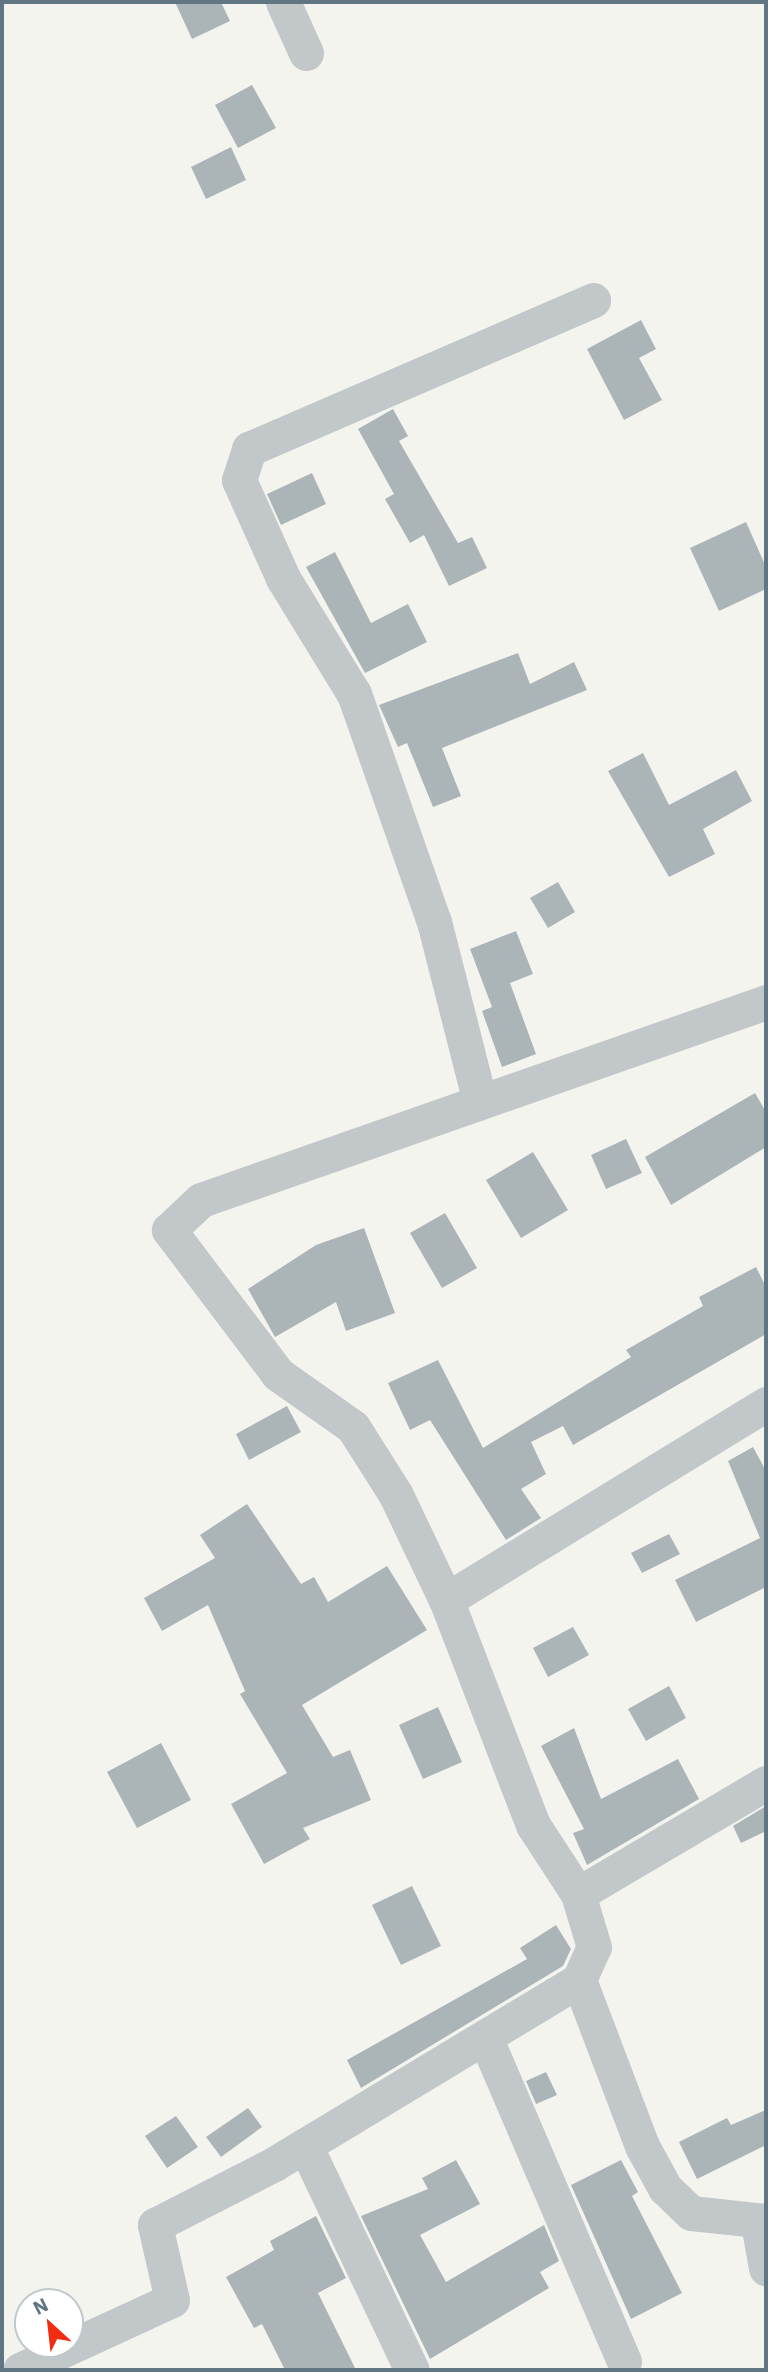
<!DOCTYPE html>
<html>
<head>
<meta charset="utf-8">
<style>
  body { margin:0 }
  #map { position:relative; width:768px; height:2372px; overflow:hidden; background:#f4f4ef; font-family:"IBM Plex Sans",sans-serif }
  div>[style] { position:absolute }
  .building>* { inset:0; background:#abb5b8 }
  .minor>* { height:35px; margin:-17.5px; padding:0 17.5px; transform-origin:17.5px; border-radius:17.5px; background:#c2c7c9 }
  span { translate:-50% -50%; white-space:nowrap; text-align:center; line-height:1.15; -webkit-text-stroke:7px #fff; paint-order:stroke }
  .frame { position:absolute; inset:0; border:4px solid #607783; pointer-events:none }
  .north { position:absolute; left:14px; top:2288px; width:70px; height:70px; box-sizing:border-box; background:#fff; border:2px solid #bfc9cd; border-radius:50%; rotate:333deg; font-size:19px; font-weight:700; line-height:28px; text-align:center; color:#607783 }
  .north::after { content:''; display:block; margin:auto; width:24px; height:32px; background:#f22c10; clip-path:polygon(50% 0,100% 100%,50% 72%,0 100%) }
</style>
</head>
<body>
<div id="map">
  <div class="building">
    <i style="clip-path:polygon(175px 2px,221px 2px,230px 21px,192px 39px)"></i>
    <i style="clip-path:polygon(252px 85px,276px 128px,238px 148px,215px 105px)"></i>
    <i style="clip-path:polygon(231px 147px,246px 180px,206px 199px,191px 167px)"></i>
    <i style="clip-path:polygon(641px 320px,656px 349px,639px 358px,662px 400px,624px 420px,587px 349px)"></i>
    <i style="clip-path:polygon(393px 409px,408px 436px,399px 441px,458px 543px,472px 537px,487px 568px,449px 586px,424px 535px,410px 543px,385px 499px,394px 494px,358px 429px)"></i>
    <i style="clip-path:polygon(312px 473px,326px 504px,281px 525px,267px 494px)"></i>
    <i style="clip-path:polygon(746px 522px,766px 567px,766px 589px,719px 611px,690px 548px)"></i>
    <i style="clip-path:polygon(335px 552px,371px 623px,408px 604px,427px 642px,365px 673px,306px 567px)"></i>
    <i style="clip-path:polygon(518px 653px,530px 684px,574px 662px,587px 690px,442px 748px,461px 796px,433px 807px,407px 743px,398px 747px,379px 705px)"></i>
    <i style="clip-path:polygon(643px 753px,669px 805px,736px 770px,752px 801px,703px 829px,715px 854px,669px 877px,608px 771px)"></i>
    <i style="clip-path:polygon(558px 882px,575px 912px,548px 928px,530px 898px)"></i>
    <i style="clip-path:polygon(516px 931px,533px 974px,510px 983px,536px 1054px,502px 1067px,482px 1011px,492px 1007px,470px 949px)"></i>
    <i style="clip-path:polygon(755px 1093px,766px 1112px,766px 1147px,671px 1205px,645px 1157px)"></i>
    <i style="clip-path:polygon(626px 1139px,642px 1173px,606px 1189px,591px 1155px)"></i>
    <i style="clip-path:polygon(533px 1152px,568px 1210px,521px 1238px,486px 1180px)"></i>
    <i style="clip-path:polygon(445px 1213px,477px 1268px,442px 1288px,410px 1233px)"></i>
    <i style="clip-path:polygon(364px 1228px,395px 1313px,346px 1331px,336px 1302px,275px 1337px,248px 1289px,316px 1245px)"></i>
    <i style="clip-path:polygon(756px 1267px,766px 1287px,766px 1334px,573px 1445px,563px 1426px,531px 1442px,546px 1474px,521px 1489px,541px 1518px,506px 1540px,430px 1420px,410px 1430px,388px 1383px,438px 1360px,483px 1448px,631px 1357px,626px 1350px,703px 1306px,699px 1297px)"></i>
    <i style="clip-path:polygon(287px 1406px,301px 1432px,249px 1460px,236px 1434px)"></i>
    <i style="clip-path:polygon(753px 1447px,766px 1471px,766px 1587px,696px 1622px,675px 1580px,760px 1538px,728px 1461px)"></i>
    <i style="clip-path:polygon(247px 1504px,301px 1584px,314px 1577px,328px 1602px,387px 1566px,427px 1630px,302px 1705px,333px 1757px,350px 1750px,371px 1800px,303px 1828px,310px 1839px,264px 1864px,231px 1804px,287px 1773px,240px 1694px,245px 1691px,208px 1605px,162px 1631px,144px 1598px,215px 1558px,200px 1535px)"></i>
    <i style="clip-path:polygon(669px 1534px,680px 1554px,642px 1573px,631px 1553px)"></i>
    <i style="clip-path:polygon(573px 1627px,589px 1655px,548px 1677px,533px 1648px)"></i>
    <i style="clip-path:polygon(669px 1686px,686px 1718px,646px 1741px,628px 1709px)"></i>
    <i style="clip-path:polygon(438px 1707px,462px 1762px,423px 1779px,399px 1725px)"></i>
    <i style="clip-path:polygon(574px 1728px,601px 1799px,678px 1759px,699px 1799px,587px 1865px,573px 1833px,584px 1829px,541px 1746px)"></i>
    <i style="clip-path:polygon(161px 1743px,191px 1800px,137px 1828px,107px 1772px)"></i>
    <i style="clip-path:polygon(766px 1806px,766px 1831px,741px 1843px,733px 1826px)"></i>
    <i style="clip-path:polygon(412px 1886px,441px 1946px,401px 1965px,372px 1905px)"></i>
    <i style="clip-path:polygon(556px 1925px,571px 1949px,563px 1966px,361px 2088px,347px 2060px,527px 1959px,520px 1948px)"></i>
    <i style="clip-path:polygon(546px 2072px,557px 2095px,536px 2104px,526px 2081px)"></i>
    <i style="clip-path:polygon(248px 2108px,262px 2127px,221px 2157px,206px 2137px)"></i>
    <i style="clip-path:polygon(766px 2110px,766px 2145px,697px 2179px,679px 2142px,727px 2118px,731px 2125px)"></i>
    <i style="clip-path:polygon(176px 2116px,198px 2147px,167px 2168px,145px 2136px)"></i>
    <i style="clip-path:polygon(456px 2160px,480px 2204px,420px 2235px,446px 2282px,544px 2225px,559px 2261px,540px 2272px,549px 2288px,430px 2359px,361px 2216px,428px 2189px,422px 2178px)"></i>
    <i style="clip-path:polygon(621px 2160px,638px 2192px,632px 2196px,682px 2293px,631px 2319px,571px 2185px)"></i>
    <i style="clip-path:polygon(316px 2216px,346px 2278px,318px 2293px,356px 2370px,285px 2370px,262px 2324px,254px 2328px,226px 2277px,274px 2250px,270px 2241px)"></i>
  </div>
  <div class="minor">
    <i style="left:283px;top:2px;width:56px;rotate:65.7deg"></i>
    <i style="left:480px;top:1102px;width:186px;rotate:-104.3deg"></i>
    <i style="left:434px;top:922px;width:242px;rotate:-109.3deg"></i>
    <i style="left:354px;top:694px;width:136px;rotate:-121.5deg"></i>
    <i style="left:283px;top:578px;width:107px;rotate:-114.2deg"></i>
    <i style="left:239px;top:480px;width:33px;rotate:-72deg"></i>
    <i style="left:249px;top:449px;width:375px;rotate:-23.4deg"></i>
    <i style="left:446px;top:1600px;width:375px;rotate:-31.5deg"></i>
    <i style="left:578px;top:1894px;width:218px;rotate:-30.6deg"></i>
    <i style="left:579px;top:1980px;width:178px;rotate:69.2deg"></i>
    <i style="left:642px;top:2146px;width:48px;rotate:61.3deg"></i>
    <i style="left:665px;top:2188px;width:36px;rotate:44deg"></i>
    <i style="left:691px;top:2213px;width:75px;rotate:6.1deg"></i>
    <i style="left:485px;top:2037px;width:353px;rotate:66.8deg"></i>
    <i style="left:305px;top:2145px;width:249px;rotate:64.6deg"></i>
    <i style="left:758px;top:2223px;width:46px;rotate:79.9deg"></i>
    <i style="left:20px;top:2370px;width:167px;rotate:-24.7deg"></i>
    <i style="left:172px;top:2300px;width:77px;rotate:-102.8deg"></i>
    <i style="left:155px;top:2225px;width:134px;rotate:-27.1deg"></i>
    <i style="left:274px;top:2164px;width:356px;rotate:-31.1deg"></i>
    <i style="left:579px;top:1980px;width:36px;rotate:-66deg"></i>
    <i style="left:594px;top:1947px;width:55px;rotate:-106.8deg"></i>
    <i style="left:578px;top:1894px;width:82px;rotate:-123.1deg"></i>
    <i style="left:533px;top:1825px;width:241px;rotate:-111.1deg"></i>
    <i style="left:446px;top:1600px;width:116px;rotate:-115.5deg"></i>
    <i style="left:396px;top:1495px;width:80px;rotate:-122.3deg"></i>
    <i style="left:353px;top:1427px;width:92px;rotate:-144.8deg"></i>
    <i style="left:278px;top:1374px;width:181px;rotate:-127.1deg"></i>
    <i style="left:169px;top:1230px;width:44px;rotate:-43.2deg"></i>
    <i style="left:201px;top:1200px;width:599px;rotate:-19.31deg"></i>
  </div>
  <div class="frame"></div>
  <div class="north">N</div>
</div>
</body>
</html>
